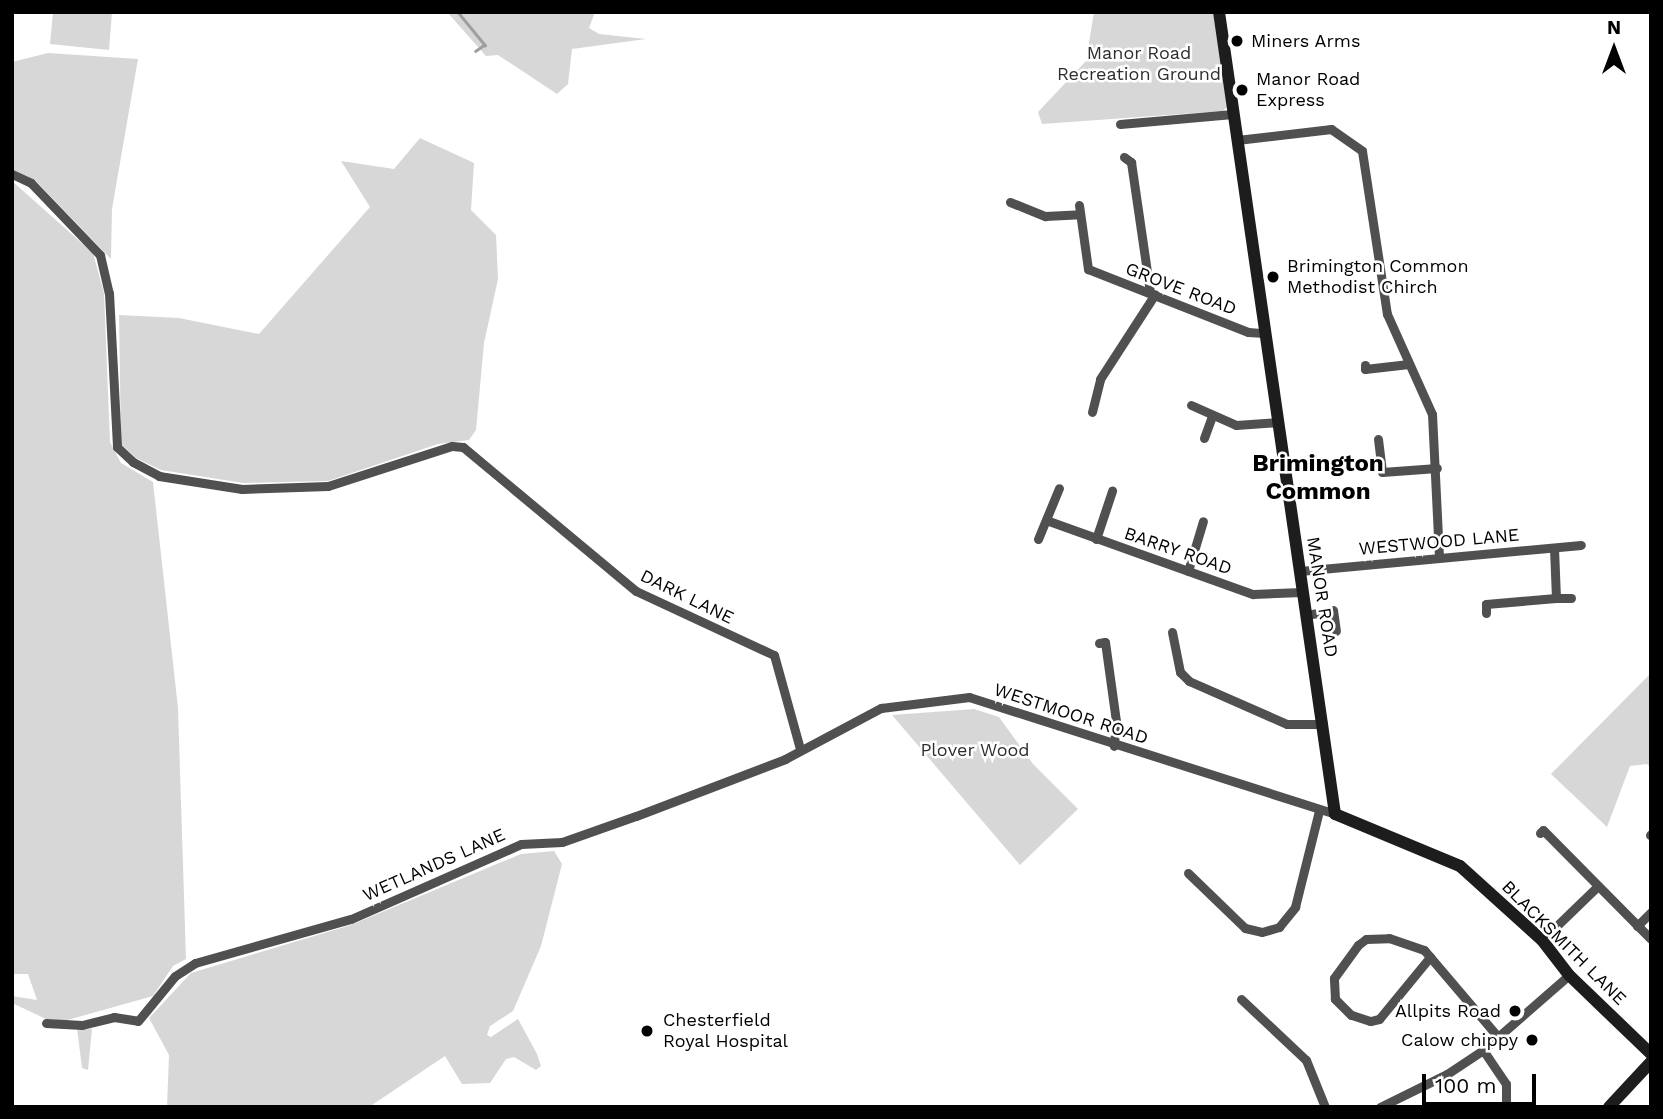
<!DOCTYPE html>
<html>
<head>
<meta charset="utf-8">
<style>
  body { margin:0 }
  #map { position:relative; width:1663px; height:1119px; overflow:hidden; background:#fff; font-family:"Work Sans",sans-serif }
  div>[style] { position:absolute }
  .green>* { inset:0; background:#d7d7d7 }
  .stream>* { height:2.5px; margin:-1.25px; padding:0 1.25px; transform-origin:1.25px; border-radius:1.25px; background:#9e9e9e }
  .street>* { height:9px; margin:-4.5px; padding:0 4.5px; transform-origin:4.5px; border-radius:4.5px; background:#505050 }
  .secondary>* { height:12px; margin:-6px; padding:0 6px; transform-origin:6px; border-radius:6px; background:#1d1d1d }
  .dots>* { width:19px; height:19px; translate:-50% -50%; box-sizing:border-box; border:4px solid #fff; border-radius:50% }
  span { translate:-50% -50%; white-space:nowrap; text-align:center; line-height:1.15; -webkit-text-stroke:5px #fff; paint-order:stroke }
  .poi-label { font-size:18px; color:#000 }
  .left { translate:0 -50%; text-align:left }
  .right { translate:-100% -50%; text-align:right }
  .park-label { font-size:18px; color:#2e2e2e }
  .street-label { font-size:18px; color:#000 }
  .district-label { font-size:24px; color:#000; font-weight:700 }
  .frame { position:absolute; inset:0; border:14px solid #000; pointer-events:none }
  .north { position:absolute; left:1579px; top:14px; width:70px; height:70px; -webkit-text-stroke:5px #fff; paint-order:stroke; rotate:0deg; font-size:19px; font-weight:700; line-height:28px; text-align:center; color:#000 }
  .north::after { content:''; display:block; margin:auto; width:24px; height:32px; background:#000; clip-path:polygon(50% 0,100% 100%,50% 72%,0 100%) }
  .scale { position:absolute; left:1422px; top:1074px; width:114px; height:32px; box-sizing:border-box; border:4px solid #000; border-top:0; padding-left:9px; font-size:21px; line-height:24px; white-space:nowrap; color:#000; -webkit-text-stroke:5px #fff; paint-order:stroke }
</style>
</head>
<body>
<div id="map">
  <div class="green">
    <i style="clip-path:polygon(53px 12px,112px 12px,109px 50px,50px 44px)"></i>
    <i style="clip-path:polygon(447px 12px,595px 12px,589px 28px,599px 34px,646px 39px,572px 49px,568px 84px,557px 94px,498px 55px,486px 56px)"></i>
    <i style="clip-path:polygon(1094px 12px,1213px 12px,1227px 107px,1223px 111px,1042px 124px,1038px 112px,1086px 61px)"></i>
    <i style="clip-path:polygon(48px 53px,138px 59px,112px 209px,111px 259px,35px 180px,12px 170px,12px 62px)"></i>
    <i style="clip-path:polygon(420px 138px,474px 163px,471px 210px,496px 235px,498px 279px,484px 343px,476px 430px,469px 440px,438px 444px,328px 481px,243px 483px,161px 470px,136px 458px,121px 444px,119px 315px,179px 318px,259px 334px,370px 207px,341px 161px,394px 169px)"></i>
    <i style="clip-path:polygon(12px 181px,93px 253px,104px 293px,110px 442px,121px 463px,153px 482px,178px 708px,186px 959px,173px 966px,153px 996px,64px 1021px,46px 1019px,12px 1003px,12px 996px,37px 1000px,28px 974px,12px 974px)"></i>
    <i style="clip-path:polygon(1651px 673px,1651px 768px,1647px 764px,1630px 766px,1607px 827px,1551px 774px)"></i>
    <i style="clip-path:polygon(974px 709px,999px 717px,1033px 764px,1078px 809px,1020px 865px,892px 715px)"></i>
    <i style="clip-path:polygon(554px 851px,562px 864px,541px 946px,513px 1011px,490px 1026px,487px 1035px,491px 1037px,518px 1019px,537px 1054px,541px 1066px,536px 1070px,514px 1057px,506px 1059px,490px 1083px,462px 1084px,445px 1056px,369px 1107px,167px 1107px,169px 1055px,149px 1018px,191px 973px,351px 925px,521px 854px)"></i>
    <i style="clip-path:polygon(77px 1028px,92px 1029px,88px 1070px,82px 1068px)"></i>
  </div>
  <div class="stream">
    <i style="left:458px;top:12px;width:43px;rotate:50.7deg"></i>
    <i style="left:485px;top:45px;width:11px;rotate:146deg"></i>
  </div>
  <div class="street">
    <i style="left:1120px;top:124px;width:113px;rotate:-5.1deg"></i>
    <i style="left:1237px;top:140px;width:95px;rotate:-6.7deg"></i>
    <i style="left:1331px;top:129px;width:38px;rotate:35deg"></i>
    <i style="left:1362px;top:151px;width:165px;rotate:81.3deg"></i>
    <i style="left:1387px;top:314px;width:110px;rotate:65.8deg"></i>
    <i style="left:1432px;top:414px;width:144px;rotate:87.2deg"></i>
    <i style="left:1124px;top:157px;width:9px;rotate:36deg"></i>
    <i style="left:1131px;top:162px;width:131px;rotate:81.7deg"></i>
    <i style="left:12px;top:174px;width:21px;rotate:25deg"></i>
    <i style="left:31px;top:183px;width:100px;rotate:46.2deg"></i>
    <i style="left:100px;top:255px;width:39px;rotate:77deg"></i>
    <i style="left:109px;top:293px;width:154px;rotate:87deg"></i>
    <i style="left:117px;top:447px;width:22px;rotate:43deg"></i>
    <i style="left:133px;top:462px;width:30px;rotate:28deg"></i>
    <i style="left:159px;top:476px;width:84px;rotate:8.9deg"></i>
    <i style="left:242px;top:489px;width:86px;rotate:-2deg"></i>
    <i style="left:328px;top:486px;width:130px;rotate:-17.9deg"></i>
    <i style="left:452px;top:446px;width:11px;rotate:5deg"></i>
    <i style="left:463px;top:447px;width:225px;rotate:39.8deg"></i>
    <i style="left:636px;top:591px;width:152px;rotate:24.9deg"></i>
    <i style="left:774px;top:655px;width:98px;rotate:74.5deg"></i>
    <i style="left:1010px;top:202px;width:38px;rotate:22deg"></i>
    <i style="left:1045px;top:216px;width:35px;rotate:-3deg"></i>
    <i style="left:1079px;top:205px;width:65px;rotate:82deg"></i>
    <i style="left:1088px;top:269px;width:172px;rotate:21.5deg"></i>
    <i style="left:1248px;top:332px;width:16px;rotate:4deg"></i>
    <i style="left:1365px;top:365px;width:4px;rotate:90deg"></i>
    <i style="left:1365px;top:369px;width:44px;rotate:-6.5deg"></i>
    <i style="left:1191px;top:405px;width:49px;rotate:24deg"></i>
    <i style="left:1236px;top:425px;width:43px;rotate:-4deg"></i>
    <i style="left:1092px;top:412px;width:34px;rotate:-76deg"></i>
    <i style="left:1100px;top:379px;width:101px;rotate:-57.1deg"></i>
    <i style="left:1204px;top:438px;width:23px;rotate:-70deg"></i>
    <i style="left:1378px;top:439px;width:33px;rotate:83deg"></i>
    <i style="left:1382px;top:472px;width:55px;rotate:-4.2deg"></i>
    <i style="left:1046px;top:520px;width:220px;rotate:19.7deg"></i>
    <i style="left:1253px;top:594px;width:49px;rotate:-2.3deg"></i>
    <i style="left:1038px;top:539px;width:55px;rotate:-67.6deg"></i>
    <i style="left:1096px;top:539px;width:51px;rotate:-71.6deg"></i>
    <i style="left:1188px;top:571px;width:52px;rotate:-73.3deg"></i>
    <i style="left:1300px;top:571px;width:282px;rotate:-5.3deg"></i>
    <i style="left:1556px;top:598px;width:15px"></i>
    <i style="left:1486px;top:613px;width:9px;rotate:-90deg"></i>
    <i style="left:1486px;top:604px;width:70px;rotate:-4.9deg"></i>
    <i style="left:1556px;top:598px;width:50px;rotate:-92.3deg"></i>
    <i style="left:1306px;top:615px;width:27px;rotate:-10deg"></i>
    <i style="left:1333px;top:610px;width:21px;rotate:82deg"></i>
    <i style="left:1172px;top:632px;width:41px;rotate:78.7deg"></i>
    <i style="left:1180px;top:672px;width:13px;rotate:45deg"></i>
    <i style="left:1189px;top:681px;width:107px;rotate:23.7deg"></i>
    <i style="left:1287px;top:724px;width:36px"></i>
    <i style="left:1099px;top:643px;width:6px;rotate:-9deg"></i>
    <i style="left:1105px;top:642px;width:80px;rotate:82.1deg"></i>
    <i style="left:1116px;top:721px;width:25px;rotate:95deg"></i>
    <i style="left:1540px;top:833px;width:4px;rotate:-45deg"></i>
    <i style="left:1543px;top:830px;width:153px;rotate:45.3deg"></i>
    <i style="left:1650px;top:835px;width:1px;rotate:-45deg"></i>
    <i style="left:1188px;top:873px;width:79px;rotate:44deg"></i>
    <i style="left:1245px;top:928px;width:17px;rotate:13deg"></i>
    <i style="left:1262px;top:932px;width:18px;rotate:-16deg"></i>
    <i style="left:1279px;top:927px;width:26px;rotate:-51deg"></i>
    <i style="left:1295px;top:907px;width:99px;rotate:-76deg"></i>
    <i style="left:1637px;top:926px;width:20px;rotate:-45deg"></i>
    <i style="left:1542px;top:940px;width:78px;rotate:-44deg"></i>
    <i style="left:1430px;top:957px;width:80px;rotate:129.4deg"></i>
    <i style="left:1379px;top:1019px;width:9px;rotate:167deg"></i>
    <i style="left:1370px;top:1021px;width:20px;rotate:-162deg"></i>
    <i style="left:1351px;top:1015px;width:23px;rotate:-135deg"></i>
    <i style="left:1335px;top:999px;width:21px;rotate:-93deg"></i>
    <i style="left:1334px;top:978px;width:41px;rotate:-54deg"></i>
    <i style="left:1358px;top:945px;width:10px;rotate:-37deg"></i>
    <i style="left:1366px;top:939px;width:23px;rotate:-2deg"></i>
    <i style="left:1389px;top:938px;width:37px;rotate:19deg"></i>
    <i style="left:1424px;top:950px;width:9px;rotate:49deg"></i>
    <i style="left:1430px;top:957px;width:106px;rotate:49.6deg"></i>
    <i style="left:1241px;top:999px;width:89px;rotate:43.2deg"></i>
    <i style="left:1306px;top:1060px;width:51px;rotate:68deg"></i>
    <i style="left:46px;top:1023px;width:36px;rotate:3deg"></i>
    <i style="left:82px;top:1025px;width:33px;rotate:-14deg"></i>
    <i style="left:114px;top:1017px;width:24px;rotate:9deg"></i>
    <i style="left:138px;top:1021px;width:58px;rotate:-50.6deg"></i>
    <i style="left:175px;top:976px;width:24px;rotate:-33deg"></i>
    <i style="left:195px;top:963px;width:162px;rotate:-15.8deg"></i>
    <i style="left:351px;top:919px;width:186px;rotate:-23.8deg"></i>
    <i style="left:521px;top:844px;width:41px;rotate:-2.8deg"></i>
    <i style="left:562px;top:842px;width:78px;rotate:-19.4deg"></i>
    <i style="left:636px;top:816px;width:160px;rotate:-20.9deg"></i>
    <i style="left:785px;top:759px;width:109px;rotate:-28deg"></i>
    <i style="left:881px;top:708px;width:89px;rotate:-7.1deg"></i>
    <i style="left:969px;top:697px;width:384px;rotate:17.7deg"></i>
    <i style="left:1483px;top:1050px;width:41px;rotate:55.9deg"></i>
    <i style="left:1506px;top:1084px;width:23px;rotate:90deg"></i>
    <i style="left:1380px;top:1107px;width:75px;rotate:-26.2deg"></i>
    <i style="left:1447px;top:1074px;width:43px;rotate:-33.7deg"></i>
    <i style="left:1483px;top:1050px;width:114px;rotate:-41.1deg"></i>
  </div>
  <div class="secondary">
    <i style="left:1219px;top:12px;width:810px;rotate:81.77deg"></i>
    <i style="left:1335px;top:814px;width:135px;rotate:22.6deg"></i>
    <i style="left:1460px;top:866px;width:110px;rotate:42.1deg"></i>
    <i style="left:1542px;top:940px;width:44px;rotate:52.4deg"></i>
    <i style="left:1569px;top:975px;width:114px;rotate:43.9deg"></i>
    <i style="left:1609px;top:1107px;width:62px;rotate:-47deg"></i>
  </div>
  <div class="dots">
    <i style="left:1237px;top:41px;background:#000"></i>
    <i style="left:1242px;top:90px;background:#000"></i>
    <i style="left:1273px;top:277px;background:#000"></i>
    <i style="left:1515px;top:1011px;background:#000"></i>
    <i style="left:647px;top:1031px;background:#000"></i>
    <i style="left:1532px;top:1040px;background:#000"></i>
  </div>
  <div class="poi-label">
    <span class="left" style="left:1251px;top:41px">Miners Arms</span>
    <span class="left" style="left:1256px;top:90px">Manor Road<br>Express</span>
    <span class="left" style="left:1287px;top:277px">Brimington Common<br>Methodist Chirch</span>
    <span class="right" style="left:1501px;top:1011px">Allpits Road</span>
    <span class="left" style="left:663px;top:1031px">Chesterfield<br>Royal Hospital</span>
    <span class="right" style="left:1518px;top:1040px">Calow chippy</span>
  </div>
  <div class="park-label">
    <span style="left:1139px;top:64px">Manor Road<br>Recreation Ground</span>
    <span style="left:975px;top:750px">Plover Wood</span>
  </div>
  <div class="street-label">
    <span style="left:1181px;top:289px;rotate:21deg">GROVE ROAD</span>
    <span style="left:1439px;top:542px;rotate:-5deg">WESTWOOD LANE</span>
    <span style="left:1178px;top:551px;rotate:19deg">BARRY ROAD</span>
    <span style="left:687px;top:597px;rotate:26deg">DARK LANE</span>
    <span style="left:1322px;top:597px;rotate:81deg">MANOR ROAD</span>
    <span style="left:1071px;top:714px;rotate:18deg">WESTMOOR ROAD</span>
    <span style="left:434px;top:865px;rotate:-24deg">WETLANDS LANE</span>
    <span style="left:1564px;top:943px;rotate:45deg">BLACKSMITH LANE</span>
  </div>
  <div class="district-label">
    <span style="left:1318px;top:478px">Brimington<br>Common</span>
  </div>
  <div class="frame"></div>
  <div class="north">N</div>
  <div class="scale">100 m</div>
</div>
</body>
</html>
